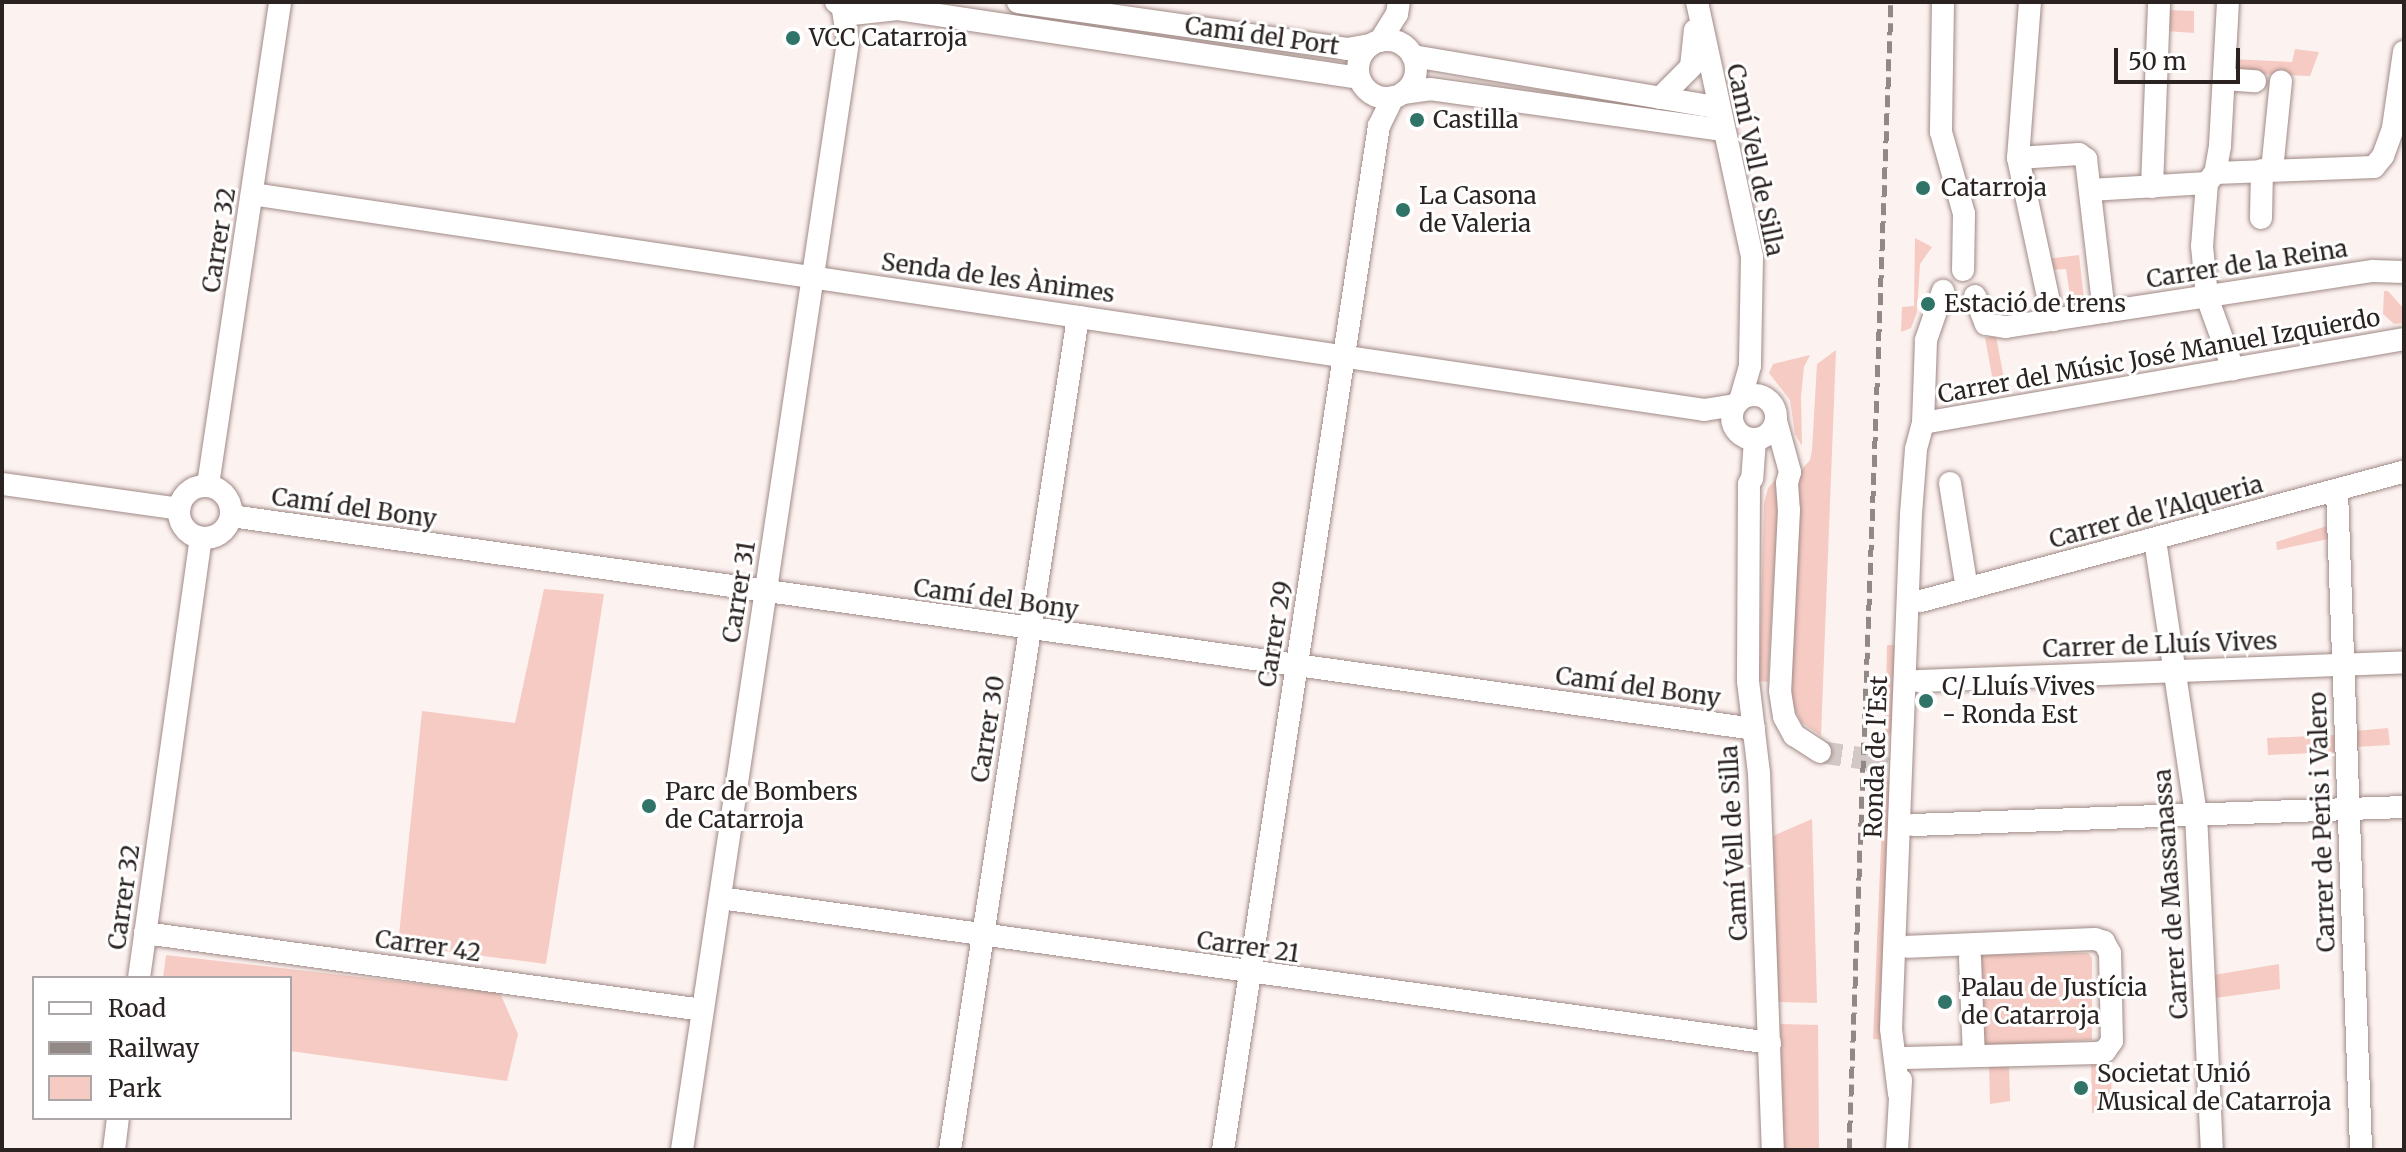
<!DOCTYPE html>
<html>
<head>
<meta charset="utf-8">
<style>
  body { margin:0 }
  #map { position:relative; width:2406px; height:1152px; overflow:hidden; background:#fcf2f0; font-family:Merriweather,serif }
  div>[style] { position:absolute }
  .green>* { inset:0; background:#f5cbc3 }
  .minor-tunnel>* { height:22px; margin-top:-11px; transform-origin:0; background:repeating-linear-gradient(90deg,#d2c9c7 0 22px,transparent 0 33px) }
  .roads { filter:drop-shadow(0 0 2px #a08a86) drop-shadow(0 0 2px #a08a86) }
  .minor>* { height:22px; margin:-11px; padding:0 11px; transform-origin:11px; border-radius:11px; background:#fff }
  .minor>.ring { margin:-11px; padding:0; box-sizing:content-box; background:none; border:22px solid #fff; border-radius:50% }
  .rail>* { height:5px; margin-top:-2.5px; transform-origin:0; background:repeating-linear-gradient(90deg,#928987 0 12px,transparent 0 18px) }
  .dots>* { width:22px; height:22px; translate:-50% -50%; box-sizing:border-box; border:4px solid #fff; border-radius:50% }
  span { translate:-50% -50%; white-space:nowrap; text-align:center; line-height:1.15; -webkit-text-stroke:6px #fff; paint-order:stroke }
  .street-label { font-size:24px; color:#2b2321 }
  .poi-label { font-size:24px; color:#2b2321 }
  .left { translate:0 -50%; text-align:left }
  .frame { position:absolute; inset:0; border:4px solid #2b2321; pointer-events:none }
  .legend { position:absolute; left:32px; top:976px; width:260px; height:144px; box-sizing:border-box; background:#fff; border:2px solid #aaa7a6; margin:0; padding:10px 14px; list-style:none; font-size:24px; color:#2b2321 }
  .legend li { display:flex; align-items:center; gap:16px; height:40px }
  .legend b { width:40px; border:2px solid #aaa7a6 }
  .scale { position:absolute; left:2114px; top:48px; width:126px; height:36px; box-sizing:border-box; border:4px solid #2b2321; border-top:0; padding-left:10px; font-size:24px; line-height:28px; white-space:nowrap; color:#2b2321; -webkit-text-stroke:6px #fff; paint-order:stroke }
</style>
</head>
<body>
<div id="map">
  <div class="green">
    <i style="clip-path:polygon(2167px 10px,2194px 11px,2194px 33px,2166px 31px)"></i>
    <i style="clip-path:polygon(2295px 49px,2319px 52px,2310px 76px,2230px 73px,2231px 59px,2292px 62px)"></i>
    <i style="clip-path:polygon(1915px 238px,1932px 247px,1920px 264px,1917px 312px,1911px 328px,1901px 332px,1902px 307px,1914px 306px)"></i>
    <i style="clip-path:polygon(2079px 255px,2085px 307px,2072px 309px,2066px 269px,2049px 270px,2046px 259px)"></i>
    <i style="clip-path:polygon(2384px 291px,2388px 291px,2404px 309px,2404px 323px,2394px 324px,2383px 314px)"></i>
    <i style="clip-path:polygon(1996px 336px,2004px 379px,1993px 381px,1985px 338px)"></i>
    <i style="clip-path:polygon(1836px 350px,1827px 579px,1821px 736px,1801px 722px,1790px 699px,1797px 475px,1810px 460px,1812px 450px,1817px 364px)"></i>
    <i style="clip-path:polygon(1810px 355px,1804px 367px,1801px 396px,1802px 446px,1795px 434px,1790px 400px,1769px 373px,1773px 364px)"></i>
    <i style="clip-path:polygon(1777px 478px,1779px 492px,1768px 682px,1759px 681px,1764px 503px,1768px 488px)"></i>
    <i style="clip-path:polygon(2327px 526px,2328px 539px,2277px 550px,2276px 542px)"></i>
    <i style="clip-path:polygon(544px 589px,604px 594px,546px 964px,398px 945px,422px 711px,515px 723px)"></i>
    <i style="clip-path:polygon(1887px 645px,1901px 645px,1898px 724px,1885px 740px)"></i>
    <i style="clip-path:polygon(2388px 728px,2390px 745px,2356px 747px,2355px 731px)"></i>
    <i style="clip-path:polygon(2335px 735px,2336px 752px,2268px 755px,2267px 738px)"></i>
    <i style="clip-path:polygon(1884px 773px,1896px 792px,1887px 1040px,1873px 1039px)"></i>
    <i style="clip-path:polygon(1812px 819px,1817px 1003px,1777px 1002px,1773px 836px)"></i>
    <i style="clip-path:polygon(2078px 953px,2088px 953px,2092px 958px,2092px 1040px,1978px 1046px,1976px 955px)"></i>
    <i style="clip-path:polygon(166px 955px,500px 993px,518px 1034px,507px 1081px,290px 1051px,290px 978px,163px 978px)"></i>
    <i style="clip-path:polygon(2279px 964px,2280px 989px,2215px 998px,2214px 975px)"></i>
    <i style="clip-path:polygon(1780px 1024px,1818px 1025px,1819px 1150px,1784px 1150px)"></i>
    <i style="clip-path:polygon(2111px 1062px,2112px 1112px,2092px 1113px,2091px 1063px)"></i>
    <i style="clip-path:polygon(1989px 1065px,2009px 1065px,2010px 1101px,1990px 1104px)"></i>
  </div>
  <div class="minor-tunnel">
    <i style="left:1820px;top:752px;width:48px;rotate:8.5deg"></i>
    <i style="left:1867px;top:759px;width:20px;rotate:27deg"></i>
  </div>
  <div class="roads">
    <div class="minor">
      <i style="left:836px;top:2px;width:20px;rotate:37deg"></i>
      <i style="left:852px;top:14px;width:46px;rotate:-6.2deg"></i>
      <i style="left:898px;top:9px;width:466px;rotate:8.5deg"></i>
      <i style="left:1018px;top:2px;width:332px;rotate:8.1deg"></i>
      <i style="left:1347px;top:49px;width:23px;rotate:-10deg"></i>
      <i style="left:1697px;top:2px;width:261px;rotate:77.8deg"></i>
      <i style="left:1752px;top:257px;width:109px;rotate:91.1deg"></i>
      <i style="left:1750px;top:366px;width:35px;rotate:106deg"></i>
      <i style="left:1943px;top:2px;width:130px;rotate:90.9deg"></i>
      <i style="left:1941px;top:132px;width:85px;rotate:74.3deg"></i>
      <i style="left:1964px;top:214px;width:56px;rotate:91deg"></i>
      <i style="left:2030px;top:2px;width:156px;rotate:94.4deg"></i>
      <i style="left:2018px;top:158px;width:166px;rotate:77.8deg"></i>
      <i style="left:2228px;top:2px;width:144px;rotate:93.2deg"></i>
      <i style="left:2220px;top:146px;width:27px;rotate:100deg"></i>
      <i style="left:2215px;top:173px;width:13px;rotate:129deg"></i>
      <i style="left:2207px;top:183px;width:63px;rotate:94.5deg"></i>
      <i style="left:2202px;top:246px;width:51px;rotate:84.4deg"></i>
      <i style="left:2207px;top:297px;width:77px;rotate:70.1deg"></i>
      <i class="ring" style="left:1358px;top:40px;width:36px;height:36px"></i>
      <i style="left:1380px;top:41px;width:32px;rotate:-58deg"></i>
      <i style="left:1397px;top:14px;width:12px;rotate:-81deg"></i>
      <i style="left:1413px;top:56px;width:310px;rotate:9.6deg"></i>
      <i style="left:2224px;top:79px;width:31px;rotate:4deg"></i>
      <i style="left:1403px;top:93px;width:27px;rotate:-8deg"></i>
      <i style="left:1430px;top:89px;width:296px;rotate:8deg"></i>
      <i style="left:1660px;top:98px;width:44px;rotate:-45deg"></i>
      <i style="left:1691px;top:67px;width:37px;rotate:-84deg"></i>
      <i style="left:2018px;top:158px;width:61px;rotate:-3.8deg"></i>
      <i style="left:2079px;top:154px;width:9px;rotate:36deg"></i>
      <i style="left:2086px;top:159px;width:154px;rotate:83.3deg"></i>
      <i style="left:2272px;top:170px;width:89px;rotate:-84.2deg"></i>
      <i style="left:2215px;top:173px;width:159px;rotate:-2.2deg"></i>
      <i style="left:2374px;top:167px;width:14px;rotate:-51deg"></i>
      <i style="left:2383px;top:156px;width:30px;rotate:-70deg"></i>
      <i style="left:2393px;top:128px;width:77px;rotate:-81.8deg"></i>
      <i style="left:2152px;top:187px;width:185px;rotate:-87.8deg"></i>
      <i style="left:2090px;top:190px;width:117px;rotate:-3.4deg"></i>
      <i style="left:252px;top:194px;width:1468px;rotate:8.46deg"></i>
      <i style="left:1704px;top:410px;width:31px;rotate:-9deg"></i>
      <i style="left:2261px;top:218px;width:48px;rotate:-88.8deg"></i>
      <i style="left:1975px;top:296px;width:30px;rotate:69deg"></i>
      <i style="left:1986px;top:324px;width:20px;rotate:9deg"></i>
      <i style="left:2006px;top:327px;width:371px;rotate:-8.7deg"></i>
      <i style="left:2373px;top:271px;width:31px;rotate:2deg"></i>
      <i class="ring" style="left:1732px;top:395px;width:22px;height:22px"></i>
      <i style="left:1776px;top:421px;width:53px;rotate:74.6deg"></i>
      <i style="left:1790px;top:472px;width:11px;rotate:105deg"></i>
      <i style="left:1787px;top:483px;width:27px;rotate:86deg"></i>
      <i style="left:1789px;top:510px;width:181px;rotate:92.8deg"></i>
      <i style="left:1780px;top:691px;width:26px;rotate:81deg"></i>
      <i style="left:1784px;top:717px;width:21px;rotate:61deg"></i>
      <i style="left:1794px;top:735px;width:31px;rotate:33deg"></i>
      <i style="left:1923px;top:423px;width:488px;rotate:-9.9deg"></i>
      <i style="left:1755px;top:439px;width:39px;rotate:94deg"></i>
      <i style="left:1752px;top:478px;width:7px;rotate:117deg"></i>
      <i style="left:1749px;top:484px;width:197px;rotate:90.3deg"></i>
      <i style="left:1748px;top:681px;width:93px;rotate:83.2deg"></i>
      <i style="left:1759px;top:773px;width:377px;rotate:87.9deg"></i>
      <i style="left:1950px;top:483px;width:107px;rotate:80.9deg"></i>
      <i style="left:2px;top:484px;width:179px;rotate:8deg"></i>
      <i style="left:208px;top:485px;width:488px;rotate:-81.5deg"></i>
      <i class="ring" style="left:179px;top:486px;width:30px;height:30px"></i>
      <i style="left:2337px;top:491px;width:659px;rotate:87.91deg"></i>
      <i style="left:231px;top:516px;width:1538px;rotate:7.96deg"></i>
      <i style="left:2155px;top:540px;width:277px;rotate:81.5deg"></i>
      <i style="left:2196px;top:814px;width:336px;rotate:87.3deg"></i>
      <i style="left:1921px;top:601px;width:500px;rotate:-15deg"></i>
      <i style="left:1918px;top:681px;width:486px;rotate:-2.2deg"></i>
      <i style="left:1913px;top:825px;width:491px;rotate:-2.1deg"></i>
      <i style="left:720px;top:898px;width:1060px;rotate:7.86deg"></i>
      <i style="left:145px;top:933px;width:563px;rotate:7.86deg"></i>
      <i style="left:1970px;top:958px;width:98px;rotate:87.7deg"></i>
      <i style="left:139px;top:978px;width:444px;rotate:-82deg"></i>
      <i style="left:1905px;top:1058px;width:192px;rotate:-1.5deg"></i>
      <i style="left:2097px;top:1053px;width:8px;rotate:-14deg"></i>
      <i style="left:2105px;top:1051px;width:12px;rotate:-55deg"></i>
      <i style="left:2112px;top:1041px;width:88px;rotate:-91.3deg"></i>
      <i style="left:2110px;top:953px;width:13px;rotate:-119deg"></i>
      <i style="left:2104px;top:942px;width:9px;rotate:-162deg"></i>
      <i style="left:2095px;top:939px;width:187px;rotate:177.6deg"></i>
      <i style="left:1899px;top:1094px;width:65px;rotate:-97deg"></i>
      <i style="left:1891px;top:1029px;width:515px;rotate:-87.78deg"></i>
      <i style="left:1911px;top:514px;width:65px;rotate:-85.6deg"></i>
      <i style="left:1916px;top:449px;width:27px;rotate:-75deg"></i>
      <i style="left:1923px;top:423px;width:83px;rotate:-87.9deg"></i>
      <i style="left:1926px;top:340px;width:52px;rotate:-70.9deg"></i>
      <i style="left:114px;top:1150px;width:32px;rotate:-83deg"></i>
      <i style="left:682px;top:1150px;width:1120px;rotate:-81.48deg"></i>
      <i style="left:848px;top:42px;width:32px;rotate:-99deg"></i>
      <i style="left:950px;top:1150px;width:843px;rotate:-81.26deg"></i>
      <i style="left:1223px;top:1150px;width:1036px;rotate:-81.34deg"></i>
      <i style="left:1379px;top:126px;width:32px;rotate:-64deg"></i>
      <i style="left:1897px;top:1150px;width:70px;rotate:-86.7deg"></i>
    </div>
  </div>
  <div class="rail">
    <i style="left:1849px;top:1150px;width:1149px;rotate:-87.9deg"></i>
  </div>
  <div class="dots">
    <i style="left:793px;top:38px;background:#2f7467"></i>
    <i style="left:1417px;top:120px;background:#2f7467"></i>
    <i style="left:1923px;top:188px;background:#2f7467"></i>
    <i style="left:1403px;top:210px;background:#2f7467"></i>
    <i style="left:1928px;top:304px;background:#2f7467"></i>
    <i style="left:1926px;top:701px;background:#2f7467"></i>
    <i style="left:649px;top:806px;background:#2f7467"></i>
    <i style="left:1945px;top:1002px;background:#2f7467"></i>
    <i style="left:2081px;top:1088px;background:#2f7467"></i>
  </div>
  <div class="street-label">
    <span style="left:1262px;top:36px;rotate:8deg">Camí del Port</span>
    <span style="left:1755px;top:160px;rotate:78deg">Camí Vell de Silla</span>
    <span style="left:219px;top:240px;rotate:-81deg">Carrer 32</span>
    <span style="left:2247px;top:264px;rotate:-9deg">Carrer de la Reina</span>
    <span style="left:998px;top:278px;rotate:8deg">Senda de les Ànimes</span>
    <span style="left:2159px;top:356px;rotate:-10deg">Carrer del Músic José Manuel Izquierdo</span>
    <span style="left:354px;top:508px;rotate:8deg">Camí del Bony</span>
    <span style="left:2156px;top:512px;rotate:-15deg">Carrer de l'Alqueria</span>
    <span style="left:739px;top:592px;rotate:-81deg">Carrer 31</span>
    <span style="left:996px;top:599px;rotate:8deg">Camí del Bony</span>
    <span style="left:1275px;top:634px;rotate:-81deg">Carrer 29</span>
    <span style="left:2160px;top:645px;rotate:-2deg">Carrer de Lluís Vives</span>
    <span style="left:1638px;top:687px;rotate:8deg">Camí del Bony</span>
    <span style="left:988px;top:729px;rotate:-81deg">Carrer 30</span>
    <span style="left:1876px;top:757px;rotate:-88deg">Ronda de l'Est</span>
    <span style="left:2322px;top:822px;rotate:-92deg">Carrer de Peris i Valero</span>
    <span style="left:1734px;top:843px;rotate:-93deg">Camí Vell de Silla</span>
    <span style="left:2171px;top:894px;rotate:-94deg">Carrer de Massanassa</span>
    <span style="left:124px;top:897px;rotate:-82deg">Carrer 32</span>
    <span style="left:428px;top:946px;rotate:8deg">Carrer 42</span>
    <span style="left:1248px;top:947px;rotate:8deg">Carrer 21</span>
  </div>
  <div class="poi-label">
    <span class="left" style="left:809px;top:38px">VCC Catarroja</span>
    <span class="left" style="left:1433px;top:120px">Castilla</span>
    <span class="left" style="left:1941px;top:188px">Catarroja</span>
    <span class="left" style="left:1419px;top:210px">La Casona<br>de Valeria</span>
    <span class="left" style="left:1944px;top:304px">Estació de trens</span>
    <span class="left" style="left:1942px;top:701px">C/ Lluís Vives<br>- Ronda Est</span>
    <span class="left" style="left:665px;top:806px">Parc de Bombers<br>de Catarroja</span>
    <span class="left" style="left:1961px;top:1002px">Palau de Justícia<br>de Catarroja</span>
    <span class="left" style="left:2097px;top:1088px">Societat Unió<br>Musical de Catarroja</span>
  </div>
  <div class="frame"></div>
  <ul class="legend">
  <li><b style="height:10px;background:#fff"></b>Road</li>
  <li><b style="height:10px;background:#928987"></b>Railway</li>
  <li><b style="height:22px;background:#f5cbc3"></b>Park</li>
  </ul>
  <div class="scale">50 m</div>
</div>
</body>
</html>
